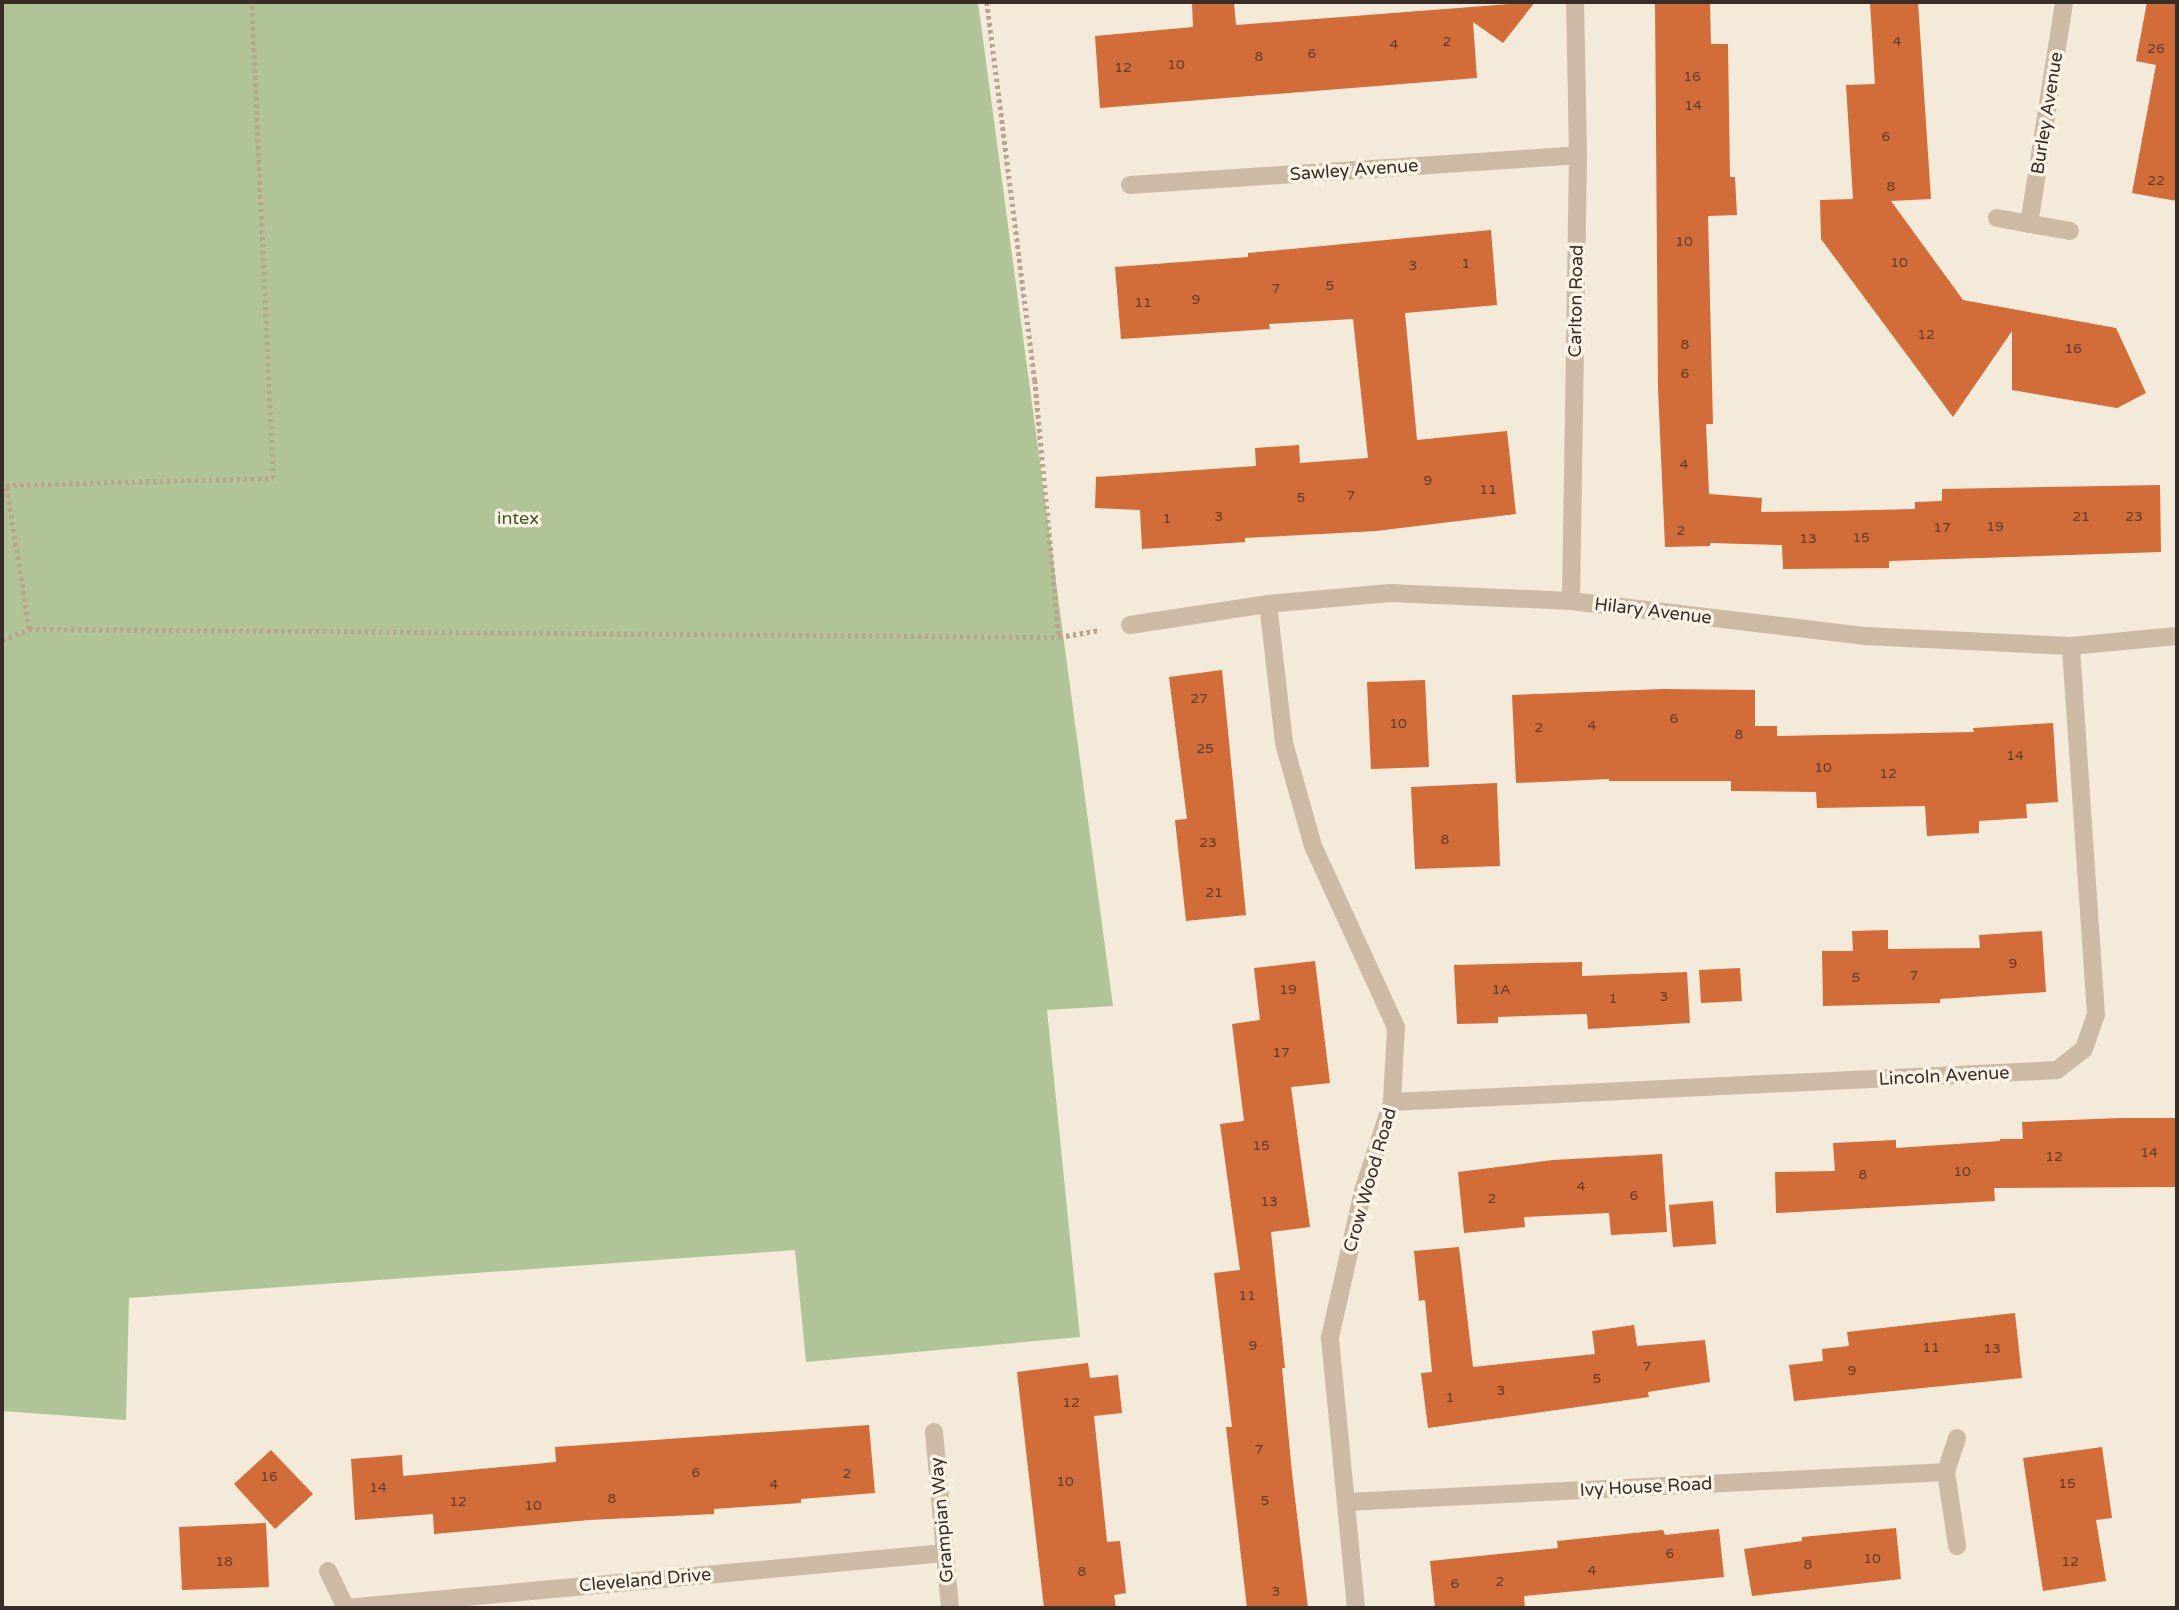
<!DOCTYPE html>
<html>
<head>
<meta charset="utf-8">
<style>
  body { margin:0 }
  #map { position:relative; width:2179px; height:1610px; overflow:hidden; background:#f4ead9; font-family:"Varela Round",sans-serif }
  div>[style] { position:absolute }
  .green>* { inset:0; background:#b1c498 }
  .building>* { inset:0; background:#d26c39 }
  .path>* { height:4.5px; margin-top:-2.25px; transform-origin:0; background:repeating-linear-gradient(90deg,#b9a48e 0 3.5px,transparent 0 7px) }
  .street>* { height:18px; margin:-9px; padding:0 9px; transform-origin:9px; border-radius:9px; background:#cdbaa4 }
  span { translate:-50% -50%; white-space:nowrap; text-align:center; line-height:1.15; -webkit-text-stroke:7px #fbf3e6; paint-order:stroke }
  .number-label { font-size:14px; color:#5e3d2b }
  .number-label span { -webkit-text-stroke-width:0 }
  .street-label { font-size:18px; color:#382d26 }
  .park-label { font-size:18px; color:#425928 }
  .frame { position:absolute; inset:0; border:4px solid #382d26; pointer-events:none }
</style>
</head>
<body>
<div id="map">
  <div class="green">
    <i style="clip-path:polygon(2px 2px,978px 2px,1113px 1006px,1047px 1010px,1080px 1337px,806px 1362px,795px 1250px,129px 1298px,126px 1420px,2px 1411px)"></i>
  </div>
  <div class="building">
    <i style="clip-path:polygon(1192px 2px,1234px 2px,1236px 25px,1535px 2px,1503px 43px,1473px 22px,1477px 78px,1100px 108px,1095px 36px,1193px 27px)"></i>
    <i style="clip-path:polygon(1655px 2px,1710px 2px,1711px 44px,1728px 44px,1730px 177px,1735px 177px,1737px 215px,1708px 216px,1713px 424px,1706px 424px,1709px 494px,1762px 498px,1761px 512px,1834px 511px,1915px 509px,1915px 502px,1942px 501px,1942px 489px,2160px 485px,2161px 552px,1889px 561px,1889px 568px,1783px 569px,1782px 545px,1710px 543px,1710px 546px,1665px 547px,1658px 388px)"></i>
    <i style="clip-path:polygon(1870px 2px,1918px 2px,1931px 199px,1891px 201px,1963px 300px,2116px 328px,2146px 393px,2117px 408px,2012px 390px,2012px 331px,1953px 417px,1821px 239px,1820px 200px,1853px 199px,1846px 85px,1875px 84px)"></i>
    <i style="clip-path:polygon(2147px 2px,2177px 2px,2177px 201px,2132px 193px,2156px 65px,2136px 61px)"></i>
    <i style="clip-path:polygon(1491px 230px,1497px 305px,1405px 313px,1417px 440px,1507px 431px,1516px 514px,1376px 531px,1245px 538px,1245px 542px,1142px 549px,1140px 510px,1095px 508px,1096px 477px,1256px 466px,1255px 448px,1299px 445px,1300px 463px,1368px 458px,1353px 319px,1269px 324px,1270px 329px,1121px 339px,1115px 267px,1248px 257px,1248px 253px)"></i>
    <i style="clip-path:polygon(1222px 670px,1246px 915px,1186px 921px,1175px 820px,1187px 819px,1169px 677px)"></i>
    <i style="clip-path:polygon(1425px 680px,1429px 767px,1371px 769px,1367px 682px)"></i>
    <i style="clip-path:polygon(1663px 689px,1755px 690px,1755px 726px,1777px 726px,1777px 736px,1974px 732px,1973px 728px,2053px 723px,2058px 802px,2026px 804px,2027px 818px,1979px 821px,1979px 833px,1927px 836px,1925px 806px,1817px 808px,1816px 792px,1731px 791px,1731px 781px,1609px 781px,1609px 779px,1516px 783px,1512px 695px)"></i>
    <i style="clip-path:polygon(1497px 783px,1500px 866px,1415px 869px,1411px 787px)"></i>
    <i style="clip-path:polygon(1888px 930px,1888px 949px,1980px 948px,1979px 935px,2042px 931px,2046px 992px,1940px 999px,1940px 1003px,1823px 1006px,1822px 951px,1853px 951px,1852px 931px)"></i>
    <i style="clip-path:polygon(1315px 961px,1330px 1083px,1291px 1087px,1310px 1227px,1271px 1232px,1285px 1368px,1282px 1368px,1292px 1473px,1308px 1608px,1247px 1608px,1226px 1427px,1232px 1427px,1214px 1273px,1240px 1270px,1220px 1124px,1244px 1121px,1232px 1024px,1260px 1020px,1254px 968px)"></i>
    <i style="clip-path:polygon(1582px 962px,1582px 976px,1687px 972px,1690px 1023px,1588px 1029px,1587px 1014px,1498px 1017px,1498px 1023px,1457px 1024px,1454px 965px)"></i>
    <i style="clip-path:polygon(1740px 968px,1742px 1001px,1701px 1003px,1699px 970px)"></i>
    <i style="clip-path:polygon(2121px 1118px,2177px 1118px,2177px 1187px,1994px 1188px,1995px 1201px,1776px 1213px,1775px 1172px,1835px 1171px,1833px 1143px,1896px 1140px,1896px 1148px,2000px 1141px,2000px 1139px,2023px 1139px,2022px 1122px)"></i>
    <i style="clip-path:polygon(1662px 1154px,1667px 1232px,1611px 1235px,1609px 1213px,1524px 1217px,1525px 1227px,1464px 1233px,1458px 1172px,1553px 1160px)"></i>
    <i style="clip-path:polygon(1713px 1201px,1716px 1244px,1673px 1247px,1669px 1205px)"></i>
    <i style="clip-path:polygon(1459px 1247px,1473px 1367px,1595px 1354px,1592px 1331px,1634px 1325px,1637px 1346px,1705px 1340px,1710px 1382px,1648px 1392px,1649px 1397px,1428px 1428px,1421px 1373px,1432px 1372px,1425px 1300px,1419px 1301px,1414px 1251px)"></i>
    <i style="clip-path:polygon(2015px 1313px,2022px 1378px,1794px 1401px,1789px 1365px,1823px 1361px,1822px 1349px,1849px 1346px,1847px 1332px)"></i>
    <i style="clip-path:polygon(1088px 1363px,1090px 1378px,1118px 1375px,1122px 1413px,1094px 1416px,1107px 1542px,1120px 1541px,1126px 1593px,1114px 1595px,1116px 1608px,1044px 1608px,1017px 1372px)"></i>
    <i style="clip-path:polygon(869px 1425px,875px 1493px,801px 1499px,801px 1503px,714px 1509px,714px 1514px,589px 1520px,434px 1534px,433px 1514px,355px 1520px,351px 1459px,402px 1455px,403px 1476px,556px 1462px,555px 1447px)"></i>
    <i style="clip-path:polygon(2102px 1447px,2112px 1518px,2096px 1520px,2106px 1581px,2043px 1591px,2023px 1458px)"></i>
    <i style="clip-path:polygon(271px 1450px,313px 1494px,275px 1529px,234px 1484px)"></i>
    <i style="clip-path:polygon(266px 1523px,269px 1587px,182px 1590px,179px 1527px)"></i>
    <i style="clip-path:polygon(1896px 1528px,1901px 1579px,1752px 1596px,1744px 1549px,1802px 1541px,1802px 1537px)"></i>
    <i style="clip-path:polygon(1719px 1529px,1724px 1577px,1524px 1596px,1525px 1608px,1435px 1608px,1430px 1561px,1558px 1548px,1557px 1541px,1663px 1530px,1665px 1535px)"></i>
  </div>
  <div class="path">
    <i style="left:987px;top:2px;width:381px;rotate:82.8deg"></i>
    <i style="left:1035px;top:380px;width:258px;rotate:84.7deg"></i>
    <i style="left:1059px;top:637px;width:42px;rotate:-9.7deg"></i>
    <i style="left:29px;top:629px;width:1030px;rotate:0.45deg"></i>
    <i style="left:2px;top:640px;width:29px;rotate:-22deg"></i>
    <i style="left:29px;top:629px;width:146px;rotate:-99.1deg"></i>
    <i style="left:6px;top:485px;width:267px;rotate:-1.5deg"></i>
    <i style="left:273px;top:478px;width:477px;rotate:-92.6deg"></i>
  </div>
  <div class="street">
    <i style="left:1130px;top:185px;width:449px;rotate:-3.8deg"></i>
    <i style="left:1997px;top:218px;width:74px;rotate:10.1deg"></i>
    <i style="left:2029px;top:224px;width:225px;rotate:-81deg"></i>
    <i style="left:1571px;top:601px;width:446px;rotate:-89.1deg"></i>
    <i style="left:1578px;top:155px;width:153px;rotate:-91.1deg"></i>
    <i style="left:1268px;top:604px;width:140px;rotate:83.4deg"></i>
    <i style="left:1284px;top:743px;width:107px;rotate:74.3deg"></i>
    <i style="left:1313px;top:846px;width:199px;rotate:65.4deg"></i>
    <i style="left:1396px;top:1027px;width:75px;rotate:93.1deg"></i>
    <i style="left:1392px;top:1102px;width:94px;rotate:108deg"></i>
    <i style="left:1363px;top:1191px;width:151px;rotate:102.7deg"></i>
    <i style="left:1330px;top:1338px;width:271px;rotate:84.5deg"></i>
    <i style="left:1130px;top:625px;width:140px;rotate:-8.7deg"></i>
    <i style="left:1268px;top:604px;width:122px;rotate:-5.2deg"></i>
    <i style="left:1390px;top:593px;width:181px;rotate:2.5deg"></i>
    <i style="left:1571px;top:601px;width:295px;rotate:6.8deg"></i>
    <i style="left:1864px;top:636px;width:207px;rotate:2.8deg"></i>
    <i style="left:2071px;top:646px;width:106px;rotate:-5.4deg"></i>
    <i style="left:1392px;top:1102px;width:666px;rotate:-2.75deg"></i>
    <i style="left:2057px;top:1070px;width:34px;rotate:-38deg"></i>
    <i style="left:2084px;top:1049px;width:36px;rotate:-71deg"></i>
    <i style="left:2096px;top:1015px;width:370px;rotate:-93.9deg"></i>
    <i style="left:934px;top:1432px;width:177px;rotate:84.8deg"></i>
    <i style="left:1957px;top:1438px;width:36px;rotate:108deg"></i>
    <i style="left:1946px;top:1472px;width:75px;rotate:81.5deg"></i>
    <i style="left:1346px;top:1502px;width:601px;rotate:-2.86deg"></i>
    <i style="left:328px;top:1571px;width:41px;rotate:64.1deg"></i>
    <i style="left:346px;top:1608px;width:601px;rotate:-5.25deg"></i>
  </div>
  <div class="number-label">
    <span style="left:1447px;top:42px">2</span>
    <span style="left:1897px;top:42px">4</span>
    <span style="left:1394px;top:45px">4</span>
    <span style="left:2156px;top:49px">26</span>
    <span style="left:1312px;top:54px">6</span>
    <span style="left:1259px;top:57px">8</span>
    <span style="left:1176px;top:65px">10</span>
    <span style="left:1123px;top:68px">12</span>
    <span style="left:1692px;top:77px">16</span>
    <span style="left:1693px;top:106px">14</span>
    <span style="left:1886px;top:137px">6</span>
    <span style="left:2156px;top:181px">22</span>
    <span style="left:1891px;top:187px">8</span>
    <span style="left:1684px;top:242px">10</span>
    <span style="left:1899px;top:263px">10</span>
    <span style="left:1466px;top:264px">1</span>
    <span style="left:1413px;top:266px">3</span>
    <span style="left:1330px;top:286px">5</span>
    <span style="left:1276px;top:289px">7</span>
    <span style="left:1196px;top:300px">9</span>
    <span style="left:1143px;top:303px">11</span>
    <span style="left:1926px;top:335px">12</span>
    <span style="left:1685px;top:345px">8</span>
    <span style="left:2073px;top:349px">16</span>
    <span style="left:1685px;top:374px">6</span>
    <span style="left:1684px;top:465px">4</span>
    <span style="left:1428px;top:481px">9</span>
    <span style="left:1488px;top:490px">11</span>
    <span style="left:1351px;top:496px">7</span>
    <span style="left:1301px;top:498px">5</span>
    <span style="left:1219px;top:517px">3</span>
    <span style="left:2081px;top:517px">21</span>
    <span style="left:2134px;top:517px">23</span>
    <span style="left:1167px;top:519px">1</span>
    <span style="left:1995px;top:527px">19</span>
    <span style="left:1942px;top:528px">17</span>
    <span style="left:1681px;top:531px">2</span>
    <span style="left:1861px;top:538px">15</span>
    <span style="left:1808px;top:539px">13</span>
    <span style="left:1199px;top:699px">27</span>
    <span style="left:1674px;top:719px">6</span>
    <span style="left:1398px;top:724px">10</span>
    <span style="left:1592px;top:726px">4</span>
    <span style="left:1539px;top:728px">2</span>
    <span style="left:1739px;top:735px">8</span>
    <span style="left:1205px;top:749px">25</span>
    <span style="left:2015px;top:756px">14</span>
    <span style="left:1823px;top:768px">10</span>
    <span style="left:1888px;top:774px">12</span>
    <span style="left:1445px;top:840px">8</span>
    <span style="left:1208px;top:843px">23</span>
    <span style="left:1214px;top:893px">21</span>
    <span style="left:2013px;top:964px">9</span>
    <span style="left:1914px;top:976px">7</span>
    <span style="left:1856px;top:978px">5</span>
    <span style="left:1288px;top:990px">19</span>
    <span style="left:1501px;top:990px">1A</span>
    <span style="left:1664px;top:997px">3</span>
    <span style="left:1613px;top:999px">1</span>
    <span style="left:1281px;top:1053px">17</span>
    <span style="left:1261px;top:1146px">15</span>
    <span style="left:2149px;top:1153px">14</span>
    <span style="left:2054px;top:1157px">12</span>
    <span style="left:1962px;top:1172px">10</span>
    <span style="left:1863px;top:1175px">8</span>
    <span style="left:1581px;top:1187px">4</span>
    <span style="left:1634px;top:1196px">6</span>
    <span style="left:1492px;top:1199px">2</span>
    <span style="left:1269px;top:1202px">13</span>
    <span style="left:1247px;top:1296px">11</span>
    <span style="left:1253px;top:1346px">9</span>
    <span style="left:1931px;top:1348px">11</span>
    <span style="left:1992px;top:1349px">13</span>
    <span style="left:1647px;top:1367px">7</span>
    <span style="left:1852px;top:1371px">9</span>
    <span style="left:1597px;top:1379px">5</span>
    <span style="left:1501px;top:1391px">3</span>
    <span style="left:1450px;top:1398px">1</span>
    <span style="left:1071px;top:1403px">12</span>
    <span style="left:1259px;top:1450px">7</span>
    <span style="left:696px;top:1473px">6</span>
    <span style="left:847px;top:1474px">2</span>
    <span style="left:269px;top:1477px">16</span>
    <span style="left:1065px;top:1482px">10</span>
    <span style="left:2067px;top:1484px">15</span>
    <span style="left:774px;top:1485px">4</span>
    <span style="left:378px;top:1488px">14</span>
    <span style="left:612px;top:1499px">8</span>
    <span style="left:1265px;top:1501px">5</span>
    <span style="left:458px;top:1502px">12</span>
    <span style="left:533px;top:1506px">10</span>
    <span style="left:1670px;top:1554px">6</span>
    <span style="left:1872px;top:1559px">10</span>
    <span style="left:224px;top:1562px">18</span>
    <span style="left:2070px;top:1562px">12</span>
    <span style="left:1808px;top:1565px">8</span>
    <span style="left:1592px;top:1571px">4</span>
    <span style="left:1082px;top:1572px">8</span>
    <span style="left:1500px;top:1582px">2</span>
    <span style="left:1455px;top:1584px">6</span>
    <span style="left:1276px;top:1592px">3</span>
  </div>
  <div class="street-label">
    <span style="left:2047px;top:113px;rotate:-81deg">Burley Avenue</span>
    <span style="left:1354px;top:170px;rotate:-4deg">Sawley Avenue</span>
    <span style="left:1576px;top:301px;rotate:-89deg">Carlton Road</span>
    <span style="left:1653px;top:611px;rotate:7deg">Hilary Avenue</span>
    <span style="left:1944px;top:1076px;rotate:-3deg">Lincoln Avenue</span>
    <span style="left:1370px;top:1180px;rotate:-74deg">Crow Wood Road</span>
    <span style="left:1646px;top:1487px;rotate:-3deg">Ivy House Road</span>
    <span style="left:942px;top:1520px;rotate:-95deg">Grampian Way</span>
    <span style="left:645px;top:1580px;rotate:-5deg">Cleveland Drive</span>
  </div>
  <div class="park-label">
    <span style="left:518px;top:518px">intex</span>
  </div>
  <div class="frame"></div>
</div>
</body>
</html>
